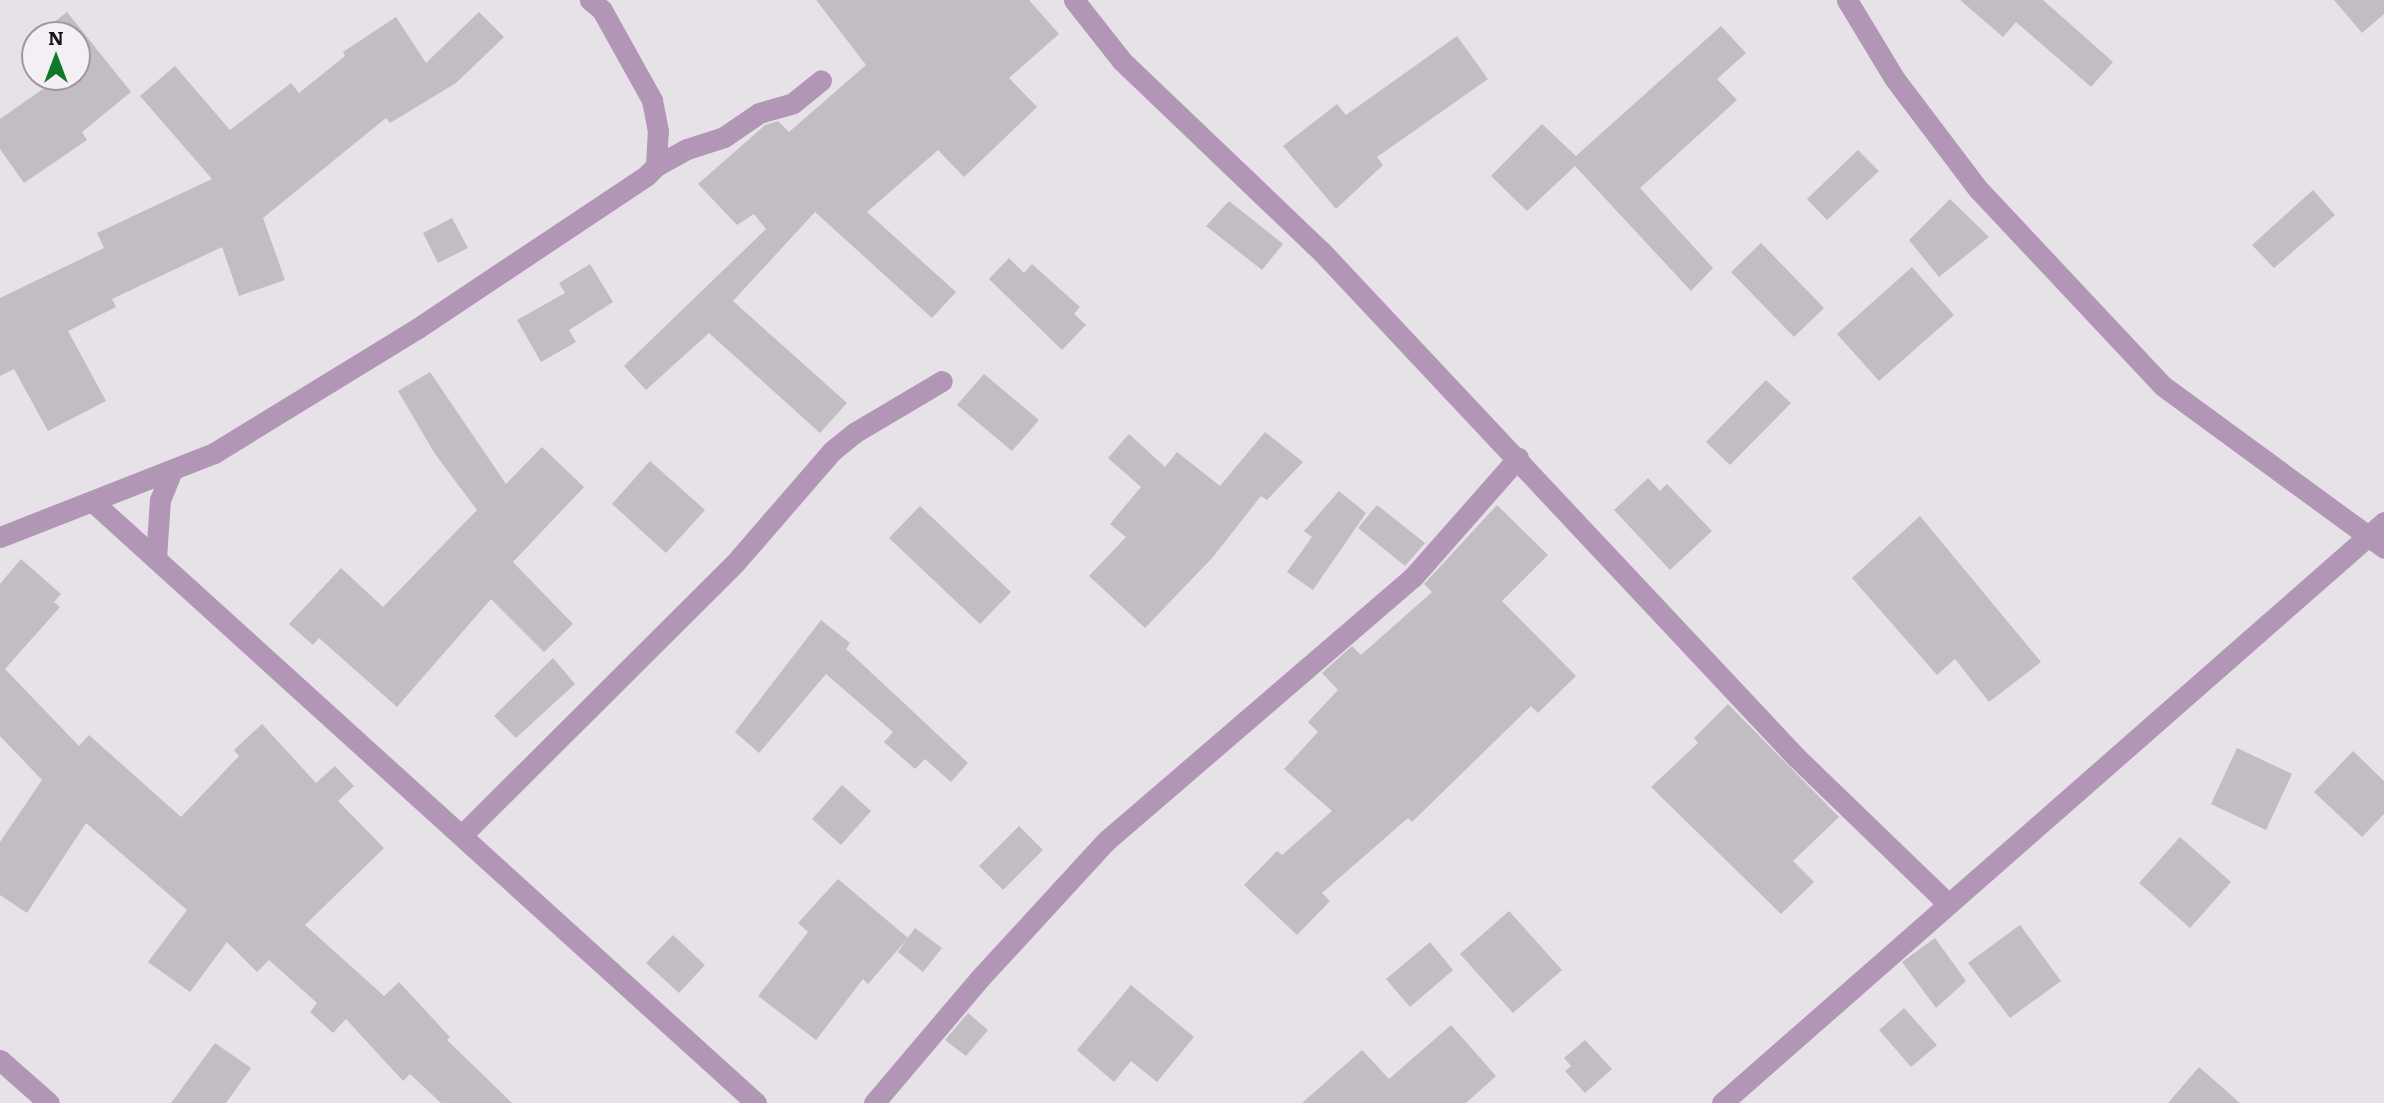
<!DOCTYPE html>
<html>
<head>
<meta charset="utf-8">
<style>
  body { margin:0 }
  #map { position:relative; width:2384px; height:1103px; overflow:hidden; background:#e7e2e8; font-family:Literata,serif }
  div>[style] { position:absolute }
  .building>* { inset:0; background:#c1bdc2 }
  .minor>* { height:21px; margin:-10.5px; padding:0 10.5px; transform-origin:10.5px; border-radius:10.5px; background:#b196b6 }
  .tertiary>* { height:21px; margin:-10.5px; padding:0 10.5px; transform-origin:10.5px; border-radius:10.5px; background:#b196b6 }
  span { translate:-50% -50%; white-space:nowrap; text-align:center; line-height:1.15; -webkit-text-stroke:6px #f4eff5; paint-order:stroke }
  .north { position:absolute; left:21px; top:21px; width:70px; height:70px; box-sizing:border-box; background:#f4eff5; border:2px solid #9c989d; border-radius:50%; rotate:0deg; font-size:19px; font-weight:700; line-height:28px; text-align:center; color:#181618 }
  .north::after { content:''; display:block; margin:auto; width:24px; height:32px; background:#11782b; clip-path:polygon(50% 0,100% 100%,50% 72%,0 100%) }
</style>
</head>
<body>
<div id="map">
  <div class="building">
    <i style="clip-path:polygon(816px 0,1029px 0,1059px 34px,1009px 78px,1037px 107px,964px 177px,938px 150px,867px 212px,956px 292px,932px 318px,815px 212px,733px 301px,847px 403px,820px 433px,709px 333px,646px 390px,624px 366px,766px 229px,754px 214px,737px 225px,698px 184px,765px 125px,778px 121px,789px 132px,866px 65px)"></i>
    <i style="clip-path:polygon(1960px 0,2043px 0,2113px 62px,2091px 87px,2016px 22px,2003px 37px)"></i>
    <i style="clip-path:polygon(2334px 0,2384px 0,2384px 14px,2362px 33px)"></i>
    <i style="clip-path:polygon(67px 12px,131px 92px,82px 132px,87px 140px,24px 183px,0 149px,0 119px,60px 77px,77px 77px,77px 35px,38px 35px)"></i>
    <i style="clip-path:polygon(479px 12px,504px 37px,456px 83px,390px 123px,386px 118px,263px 218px,285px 280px,239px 296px,222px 247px,112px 299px,116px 307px,68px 331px,106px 401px,48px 431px,14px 369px,0 376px,0 298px,104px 248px,97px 233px,212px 179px,140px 96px,175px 66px,230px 130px,291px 83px,299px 93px,345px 56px,343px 52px,396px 17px,426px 63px)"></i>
    <i style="clip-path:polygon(1721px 26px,1746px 53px,1717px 79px,1737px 100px,1640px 188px,1713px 268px,1691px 291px,1575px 166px,1527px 211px,1491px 176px,1542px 124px,1576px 156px)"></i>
    <i style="clip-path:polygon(1457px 36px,1488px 79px,1377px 157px,1383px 165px,1336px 209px,1283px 146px,1337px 104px,1346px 115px)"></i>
    <i style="clip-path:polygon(1858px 150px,1879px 171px,1827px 220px,1807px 199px)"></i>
    <i style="clip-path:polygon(2313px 190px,2335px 215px,2274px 268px,2252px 245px)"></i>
    <i style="clip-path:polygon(1950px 199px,1989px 237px,1939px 277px,1909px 240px)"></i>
    <i style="clip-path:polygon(1229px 201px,1283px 244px,1262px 270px,1206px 226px)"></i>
    <i style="clip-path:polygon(452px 218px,468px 248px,438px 263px,423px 233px)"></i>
    <i style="clip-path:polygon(1761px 243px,1824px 308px,1794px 337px,1731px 272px)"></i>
    <i style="clip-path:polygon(1009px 258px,1024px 273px,1032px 264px,1080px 307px,1074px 314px,1086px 325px,1062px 350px,989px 279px)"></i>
    <i style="clip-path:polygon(590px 264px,613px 302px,569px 330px,576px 342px,541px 362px,517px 320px,565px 293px,559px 283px)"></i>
    <i style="clip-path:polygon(1912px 267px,1954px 315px,1879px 381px,1837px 334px)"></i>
    <i style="clip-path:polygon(430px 372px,506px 484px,542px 447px,584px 487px,513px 562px,573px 624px,544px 652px,491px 599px,397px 707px,319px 638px,313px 645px,289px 624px,341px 568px,383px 607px,477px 510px,435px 454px,398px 391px)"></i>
    <i style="clip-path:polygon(984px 374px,1039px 420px,1012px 451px,957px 405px)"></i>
    <i style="clip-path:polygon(1766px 380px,1791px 403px,1730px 465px,1706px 442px)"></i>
    <i style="clip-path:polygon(1265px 432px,1303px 462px,1267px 500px,1261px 496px,1213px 557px,1145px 628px,1089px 576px,1126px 537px,1110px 524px,1141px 487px,1108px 458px,1129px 434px,1165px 467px,1177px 452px,1220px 486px)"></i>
    <i style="clip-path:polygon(650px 461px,705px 510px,666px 553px,612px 504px)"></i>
    <i style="clip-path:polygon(1648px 478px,1660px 491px,1667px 484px,1712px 531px,1670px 570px,1614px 510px)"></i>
    <i style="clip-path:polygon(1339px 491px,1366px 513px,1313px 590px,1287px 572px,1312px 537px,1304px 531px)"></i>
    <i style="clip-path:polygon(1377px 505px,1425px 543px,1405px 566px,1358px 528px)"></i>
    <i style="clip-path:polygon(1497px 505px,1548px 555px,1502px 601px,1576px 676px,1538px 713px,1531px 706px,1412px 822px,1408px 818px,1322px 893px,1330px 901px,1297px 935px,1244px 885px,1277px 851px,1282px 855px,1332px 811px,1284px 769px,1318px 732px,1308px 722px,1338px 690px,1322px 673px,1352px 646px,1361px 655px,1432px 592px,1424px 584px)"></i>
    <i style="clip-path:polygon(920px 506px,1011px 592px,980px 624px,889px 538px)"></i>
    <i style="clip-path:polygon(1920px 516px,2041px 662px,1989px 702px,1955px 659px,1937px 675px,1852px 578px)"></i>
    <i style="clip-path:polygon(21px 559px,61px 594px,54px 602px,60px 607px,5px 669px,79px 746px,89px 735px,181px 817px,239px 756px,234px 750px,262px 724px,316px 783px,335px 766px,354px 786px,338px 801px,384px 848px,305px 925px,384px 996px,399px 982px,450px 1037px,447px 1040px,512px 1103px,441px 1103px,410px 1074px,403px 1081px,346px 1019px,333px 1033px,310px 1012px,317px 1003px,269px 960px,257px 972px,227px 942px,190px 992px,148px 962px,187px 910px,86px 823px,27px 913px,0 895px,0 842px,42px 780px,0 736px,0 584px)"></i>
    <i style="clip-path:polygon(821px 620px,850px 643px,846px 649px,968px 763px,951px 782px,925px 759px,915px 769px,884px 742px,893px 732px,826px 674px,759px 753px,735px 732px)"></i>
    <i style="clip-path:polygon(553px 658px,575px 684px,516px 738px,494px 716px)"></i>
    <i style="clip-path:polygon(1728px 704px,1839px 817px,1793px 861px,1814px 882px,1781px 914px,1651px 787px,1698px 743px,1694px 738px)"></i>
    <i style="clip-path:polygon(2237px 748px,2292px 774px,2266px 830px,2211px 804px)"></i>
    <i style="clip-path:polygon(2353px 751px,2384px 781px,2384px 814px,2362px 837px,2314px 792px)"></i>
    <i style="clip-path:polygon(842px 785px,871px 811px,841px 845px,812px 819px)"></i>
    <i style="clip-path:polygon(1019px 826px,1043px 850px,1003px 890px,979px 866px)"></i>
    <i style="clip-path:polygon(2180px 837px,2231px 882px,2190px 928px,2139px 883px)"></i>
    <i style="clip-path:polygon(838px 879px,908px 938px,868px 984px,863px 979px,816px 1040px,758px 996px,808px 932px,798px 923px)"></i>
    <i style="clip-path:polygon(1509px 911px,1562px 970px,1513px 1013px,1460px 954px)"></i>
    <i style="clip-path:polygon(2020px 925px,2061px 981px,2010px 1018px,1968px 963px)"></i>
    <i style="clip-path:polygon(915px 928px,942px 948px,923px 972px,898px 952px)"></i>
    <i style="clip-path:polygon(673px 935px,705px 965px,679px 993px,646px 963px)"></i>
    <i style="clip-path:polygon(1935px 938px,1966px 981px,1936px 1008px,1902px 962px)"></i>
    <i style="clip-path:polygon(1430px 942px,1453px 970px,1410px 1007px,1386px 979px)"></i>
    <i style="clip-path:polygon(1131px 985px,1194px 1037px,1157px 1082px,1131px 1061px,1114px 1082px,1077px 1050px)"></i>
    <i style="clip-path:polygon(1904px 1008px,1937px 1045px,1911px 1067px,1879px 1030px)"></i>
    <i style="clip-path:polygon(968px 1013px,988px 1030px,966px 1056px,945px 1040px)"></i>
    <i style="clip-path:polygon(1451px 1025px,1496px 1076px,1466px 1103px,1302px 1103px,1362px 1050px,1389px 1079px)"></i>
    <i style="clip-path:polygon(1585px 1040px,1612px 1069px,1585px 1093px,1565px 1071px,1571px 1066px,1564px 1058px)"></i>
    <i style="clip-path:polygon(215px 1043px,251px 1068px,226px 1103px,171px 1103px)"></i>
    <i style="clip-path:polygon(2199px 1067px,2240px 1103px,2168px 1103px)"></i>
  </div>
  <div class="minor">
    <i style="left:1074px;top:0;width:78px;rotate:51.8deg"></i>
    <i style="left:1122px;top:61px;width:275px;rotate:43.7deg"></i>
    <i style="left:1321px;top:251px;width:694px;rotate:46.81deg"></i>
    <i style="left:1796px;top:757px;width:210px;rotate:44deg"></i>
    <i style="left:1847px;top:0;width:91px;rotate:58.9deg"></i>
    <i style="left:1894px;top:78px;width:139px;rotate:52.9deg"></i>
    <i style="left:1978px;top:189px;width:270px;rotate:46.8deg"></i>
    <i style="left:2163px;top:386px;width:274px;rotate:36.2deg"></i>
    <i style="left:656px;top:166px;width:35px;rotate:-29deg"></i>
    <i style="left:687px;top:149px;width:39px;rotate:-18deg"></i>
    <i style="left:724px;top:137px;width:42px;rotate:-34.4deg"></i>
    <i style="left:759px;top:113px;width:35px;rotate:-16deg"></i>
    <i style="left:793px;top:103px;width:36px;rotate:-39deg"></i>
    <i style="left:93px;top:502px;width:895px;rotate:42.19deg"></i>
    <i style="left:0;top:537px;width:230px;rotate:-21.4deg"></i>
    <i style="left:214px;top:453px;width:239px;rotate:-31.5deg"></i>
    <i style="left:418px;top:328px;width:275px;rotate:-33.7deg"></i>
    <i style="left:647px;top:175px;width:13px;rotate:-45deg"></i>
    <i style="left:656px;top:166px;width:35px;rotate:-87deg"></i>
    <i style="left:658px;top:131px;width:32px;rotate:-101deg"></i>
    <i style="left:652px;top:100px;width:103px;rotate:-119.1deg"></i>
    <i style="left:602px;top:10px;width:16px;rotate:-140deg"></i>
    <i style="left:156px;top:558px;width:58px;rotate:-86.1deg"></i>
    <i style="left:160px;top:500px;width:29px;rotate:-68deg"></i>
    <i style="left:463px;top:834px;width:384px;rotate:-44.9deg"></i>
    <i style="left:735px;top:563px;width:148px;rotate:-49.1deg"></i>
    <i style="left:832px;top:451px;width:28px;rotate:-39deg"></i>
    <i style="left:854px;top:433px;width:102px;rotate:-30.6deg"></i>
    <i style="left:0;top:1060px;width:65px;rotate:41.3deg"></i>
    <i style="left:874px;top:1103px;width:164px;rotate:-49.7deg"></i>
    <i style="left:980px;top:978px;width:186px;rotate:-47.4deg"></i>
    <i style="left:1106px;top:841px;width:405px;rotate:-40.7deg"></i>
    <i style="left:1413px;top:577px;width:159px;rotate:-48.6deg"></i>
  </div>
  <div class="tertiary">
    <i style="left:1722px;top:1103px;width:881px;rotate:-41.27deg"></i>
  </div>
  <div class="north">N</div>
</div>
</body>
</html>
